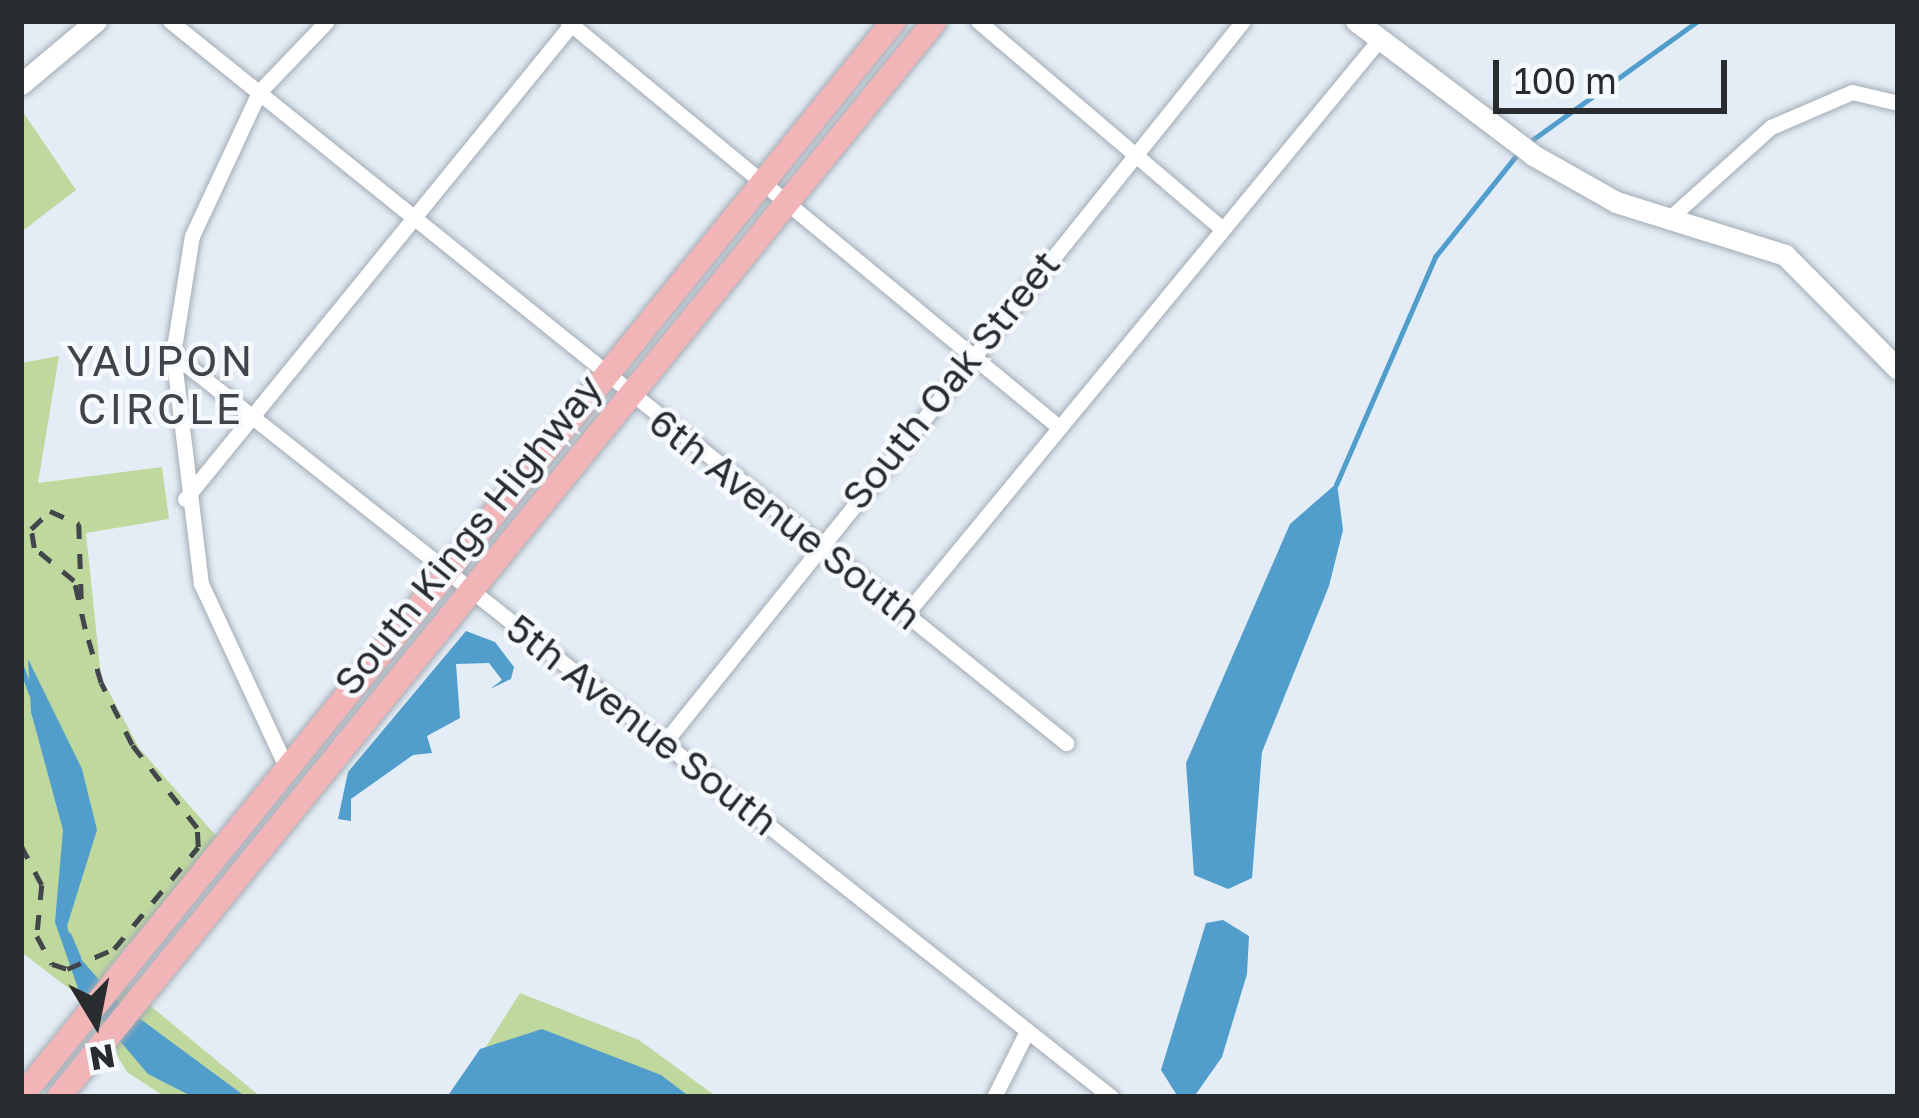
<!DOCTYPE html>
<html>
<head>
<meta charset="utf-8">
<style>
  body { margin:0 }
  #map { position:relative; width:1919px; height:1118px; overflow:hidden; background:#e4edf6; font-family:"Golos Text",sans-serif }
  div>[style] { position:absolute }
  .green>* { inset:0; background:#bfd89e }
  .water>* { inset:0; background:#519dcc }
  .stream>* { height:4.5px; margin:-2.25px; padding:0 2.25px; transform-origin:2.25px; border-radius:2.25px; background:#519dcc }
  .roads { filter:drop-shadow(0 0 3px #a3acb4) drop-shadow(0 0 3px #a3acb4) }
  .street>* { height:15px; margin:-7.5px; padding:0 7.5px; transform-origin:7.5px; border-radius:7.5px; background:#fff }
  .secondary>* { height:21px; margin:-10.5px; padding:0 10.5px; transform-origin:10.5px; border-radius:10.5px; background:#fff }
  .primary>* { height:24px; margin:-12px; padding:0 12px; transform-origin:12px; border-radius:12px; background:#f2b5b7 }
  .rail>* { height:4.5px; margin-top:-2.25px; transform-origin:0; background:repeating-linear-gradient(90deg,#42464a 0 15px,transparent 0 30px) }
  span { translate:-50% -50%; white-space:nowrap; text-align:center; line-height:1.15; -webkit-text-stroke:9px #f6fafd; paint-order:stroke }
  .street-label { font-size:39px; color:#292c2f }
  .neighbourhood-label { font-size:42px; color:#3d444b; letter-spacing:3px }
  .frame { position:absolute; inset:0; border:24px solid #292c2f; pointer-events:none }
  .north { position:absolute; left:36px; top:962px; width:120px; height:120px; -webkit-text-stroke:9px #f6fafd; paint-order:stroke; rotate:170deg; font-size:33px; font-weight:700; line-height:48px; text-align:center; color:#292c2f }
  .north::after { content:''; display:block; margin:auto; width:42px; height:54px; background:#292c2f; clip-path:polygon(50% 0,100% 100%,50% 72%,0 100%) }
  .scale { position:absolute; left:1493px; top:60px; width:234px; height:54px; box-sizing:border-box; border:6px solid #292c2f; border-top:0; padding-left:15px; font-size:36px; line-height:42px; white-space:nowrap; color:#292c2f; -webkit-text-stroke:9px #f6fafd; paint-order:stroke }
</style>
</head>
<body>
<div id="map">
  <div class="green">
    <i style="clip-path:polygon(23px 112px,76px 190px,21px 232px,21px 114px)"></i>
    <i style="clip-path:polygon(59px 356px,38px 483px,162px 467px,169px 519px,86px 533px,101px 677px,139px 748px,218px 838px,107px 970px,261px 1097px,165px 1097px,127px 1072px,83px 999px,21px 952px,21px 363px)"></i>
    <i style="clip-path:polygon(520px 993px,639px 1040px,717px 1097px,454px 1097px)"></i>
  </div>
  <div class="water">
    <i style="clip-path:polygon(1337px 483px,1343px 530px,1329px 586px,1262px 752px,1252px 878px,1228px 889px,1194px 875px,1186px 763px,1290px 524px)"></i>
    <i style="clip-path:polygon(466px 631px,495px 642px,514px 667px,511px 679px,490px 689px,502px 680px,489px 663px,456px 664px,460px 718px,427px 736px,432px 753px,413px 755px,351px 799px,351px 821px,338px 819px,348px 772px)"></i>
    <i style="clip-path:polygon(28px 659px,82px 769px,97px 830px,67px 926px,74px 951px,120px 1004px,246px 1097px,193px 1097px,148px 1074px,80px 994px,55px 922px,63px 830px,31px 712px)"></i>
    <i style="clip-path:polygon(1223px 920px,1249px 936px,1247px 974px,1222px 1057px,1196px 1094px,1178px 1097px,1161px 1070px,1206px 923px)"></i>
    <i style="clip-path:polygon(542px 1029px,661px 1075px,690px 1097px,447px 1097px,480px 1049px)"></i>
  </div>
  <div class="stream">
    <i style="left:1528px;top:143px;width:209px;rotate:-35.7deg"></i>
    <i style="left:1336px;top:485px;width:249px;rotate:-66.5deg"></i>
    <i style="left:1435px;top:257px;width:136px;rotate:-51.3deg"></i>
    <i style="left:21px;top:665px;width:29px;rotate:70deg"></i>
    <i style="left:69px;top:935px;width:25px;rotate:67deg"></i>
  </div>
  <div class="roads">
    <div class="street">
      <i style="left:170px;top:21px;width:1151px;rotate:38.86deg"></i>
      <i style="left:567px;top:21px;width:633px;rotate:39.55deg"></i>
      <i style="left:978px;top:21px;width:319px;rotate:40.4deg"></i>
      <i style="left:1672px;top:216px;width:133px;rotate:-42deg"></i>
      <i style="left:1771px;top:127px;width:88px;rotate:-23.4deg"></i>
      <i style="left:1852px;top:92px;width:47px;rotate:13.4deg"></i>
      <i style="left:173px;top:354px;width:1197px;rotate:38.38deg"></i>
      <i style="left:185px;top:499px;width:616px;rotate:-50.86deg"></i>
      <i style="left:906px;top:614px;width:744px;rotate:-50.51deg"></i>
      <i style="left:664px;top:743px;width:925px;rotate:-51.27deg"></i>
      <i style="left:288px;top:771px;width:206px;rotate:-114.9deg"></i>
      <i style="left:201px;top:584px;width:232px;rotate:-96.9deg"></i>
      <i style="left:173px;top:354px;width:120px;rotate:-80.9deg"></i>
      <i style="left:192px;top:236px;width:159px;rotate:-65deg"></i>
      <i style="left:259px;top:92px;width:98px;rotate:-46.2deg"></i>
      <i style="left:994px;top:1097px;width:74px;rotate:-63.4deg"></i>
    </div>
    <div class="secondary">
      <i style="left:1356px;top:21px;width:222px;rotate:37.1deg"></i>
      <i style="left:1533px;top:155px;width:95px;rotate:29.5deg"></i>
      <i style="left:1616px;top:202px;width:177px;rotate:17.4deg"></i>
      <i style="left:1785px;top:255px;width:161px;rotate:45.3deg"></i>
      <i style="left:21px;top:84px;width:98px;rotate:-40deg"></i>
    </div>
    <div class="primary">
      <i style="left:21px;top:1097px;width:1386px;rotate:-50.95deg"></i>
      <i style="left:59px;top:1097px;width:1387px;rotate:-50.85deg"></i>
    </div>
  </div>
  <div class="rail">
    <i style="left:21px;top:845px;width:45px;rotate:62.3deg"></i>
    <i style="left:42px;top:885px;width:51px;rotate:95.6deg"></i>
    <i style="left:37px;top:936px;width:32px;rotate:62deg"></i>
    <i style="left:52px;top:964px;width:16px;rotate:18deg"></i>
    <i style="left:67px;top:969px;width:51px;rotate:-23.1deg"></i>
    <i style="left:114px;top:949px;width:132px;rotate:-50.5deg"></i>
    <i style="left:198px;top:847px;width:19px;rotate:-93deg"></i>
    <i style="left:197px;top:828px;width:105px;rotate:-128.1deg"></i>
    <i style="left:132px;top:745px;width:69px;rotate:-116.6deg"></i>
    <i style="left:101px;top:683px;width:56px;rotate:-106.5deg"></i>
    <i style="left:85px;top:629px;width:49px;rotate:-102.9deg"></i>
    <i style="left:74px;top:581px;width:52px;rotate:-140.5deg"></i>
    <i style="left:34px;top:548px;width:19px;rotate:-99deg"></i>
    <i style="left:31px;top:529px;width:26px;rotate:-43deg"></i>
    <i style="left:50px;top:511px;width:32px;rotate:24deg"></i>
    <i style="left:79px;top:524px;width:91px;rotate:88.1deg"></i>
  </div>
  <div class="street-label">
    <span style="left:951px;top:380px;rotate:-51deg">South Oak Street</span>
    <span style="left:785px;top:519px;rotate:38deg">6th Avenue South</span>
    <span style="left:468px;top:535px;rotate:-51deg">South Kings Highway</span>
    <span style="left:642px;top:725px;rotate:38deg">5th Avenue South</span>
  </div>
  <div class="neighbourhood-label">
    <span style="left:161px;top:384px">YAUPON<br>CIRCLE</span>
  </div>
  <div class="frame"></div>
  <div class="north">N</div>
  <div class="scale">100 m</div>
</div>
</body>
</html>
